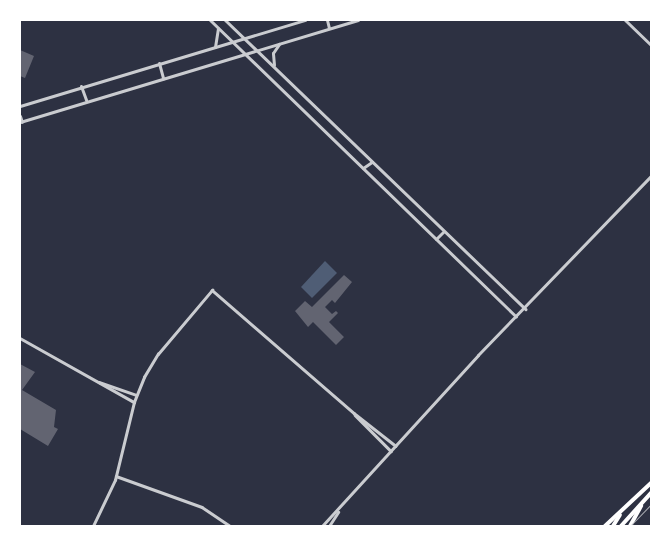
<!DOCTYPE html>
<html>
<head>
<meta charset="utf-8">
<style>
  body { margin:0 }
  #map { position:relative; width:671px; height:546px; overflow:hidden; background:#2d3142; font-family:"Roboto Condensed",sans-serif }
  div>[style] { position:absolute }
  .water>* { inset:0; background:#4f5d75 }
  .building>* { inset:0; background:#626471 }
  .minor>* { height:2.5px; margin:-1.25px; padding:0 1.25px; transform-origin:1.25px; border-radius:1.25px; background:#caccd0 }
  .tertiary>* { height:3px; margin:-1.5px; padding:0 1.5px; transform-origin:1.5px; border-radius:1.5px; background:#caccd0 }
  .primary>* { height:4px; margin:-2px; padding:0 2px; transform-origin:2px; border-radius:2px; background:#fff }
  .tram>* { height:1px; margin:-0.5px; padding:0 0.5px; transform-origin:0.5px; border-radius:0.5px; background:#abadb3 }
  span { translate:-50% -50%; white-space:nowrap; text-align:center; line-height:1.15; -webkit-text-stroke:4px #fff; paint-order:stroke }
  .frame { position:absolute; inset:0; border:21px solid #fff; pointer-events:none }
</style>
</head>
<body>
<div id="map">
  <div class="water">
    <i style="clip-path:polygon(325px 261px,337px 273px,312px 298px,301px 287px)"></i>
  </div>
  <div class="building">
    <i style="clip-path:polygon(20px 50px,34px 56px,25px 78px,20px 76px)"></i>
    <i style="clip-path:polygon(344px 275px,352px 282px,335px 303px,332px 300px,325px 307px,332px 314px,336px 311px,338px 313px,329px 322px,344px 337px,336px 345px,313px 322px,308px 327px,295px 311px,305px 301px,312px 307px)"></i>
    <i style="clip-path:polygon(20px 364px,35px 372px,22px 390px,56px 410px,54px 427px,58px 429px,48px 446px,20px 429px)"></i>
  </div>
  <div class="minor">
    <i style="left:20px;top:338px;width:131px;rotate:29.3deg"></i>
    <i style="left:99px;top:382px;width:39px;rotate:19deg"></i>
    <i style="left:355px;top:415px;width:51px;rotate:45deg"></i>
    <i style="left:116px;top:476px;width:91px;rotate:19.8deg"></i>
    <i style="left:202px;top:507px;width:34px;rotate:34deg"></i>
    <i style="left:93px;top:526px;width:51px;rotate:-64.4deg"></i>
    <i style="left:115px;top:480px;width:80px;rotate:-76.3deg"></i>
    <i style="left:134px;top:402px;width:27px;rotate:-68deg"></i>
    <i style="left:144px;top:377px;width:27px;rotate:-59deg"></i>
    <i style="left:158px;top:354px;width:84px;rotate:-49.8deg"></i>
    <i style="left:212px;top:290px;width:188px;rotate:40.9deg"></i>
    <i style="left:354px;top:413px;width:53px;rotate:38.2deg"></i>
  </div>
  <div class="tertiary">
    <i style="left:210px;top:20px;width:426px;rotate:44.1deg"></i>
    <i style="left:225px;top:20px;width:417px;rotate:43.9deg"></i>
    <i style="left:327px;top:20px;width:8px;rotate:76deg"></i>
    <i style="left:625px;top:20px;width:36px;rotate:44deg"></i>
    <i style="left:215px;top:47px;width:19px;rotate:-81deg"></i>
    <i style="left:159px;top:63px;width:16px;rotate:75deg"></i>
    <i style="left:274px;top:65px;width:12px;rotate:-95deg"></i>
    <i style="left:273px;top:53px;width:11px;rotate:-56deg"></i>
    <i style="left:81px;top:86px;width:15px;rotate:70deg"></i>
    <i style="left:20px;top:106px;width:298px;rotate:-16.8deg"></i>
    <i style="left:20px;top:116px;width:6px;rotate:72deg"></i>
    <i style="left:20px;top:122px;width:353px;rotate:-16.8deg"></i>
    <i style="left:363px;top:168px;width:11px;rotate:-34deg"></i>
    <i style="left:436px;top:239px;width:11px;rotate:-45deg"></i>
    <i style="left:322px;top:526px;width:231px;rotate:-47.6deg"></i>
    <i style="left:478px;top:355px;width:249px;rotate:-46deg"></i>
    <i style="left:329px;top:526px;width:17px;rotate:-57deg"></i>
  </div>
  <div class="primary">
    <i style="left:605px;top:526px;width:63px;rotate:-43.1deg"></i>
    <i style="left:613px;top:526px;width:13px;rotate:-58deg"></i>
    <i style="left:621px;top:526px;width:45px;rotate:-47.7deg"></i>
    <i style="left:630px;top:526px;width:23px;rotate:-61deg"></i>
  </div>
  <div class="tram">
    <i style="left:630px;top:526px;width:30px;rotate:-46deg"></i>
  </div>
  <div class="frame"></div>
</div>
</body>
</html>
